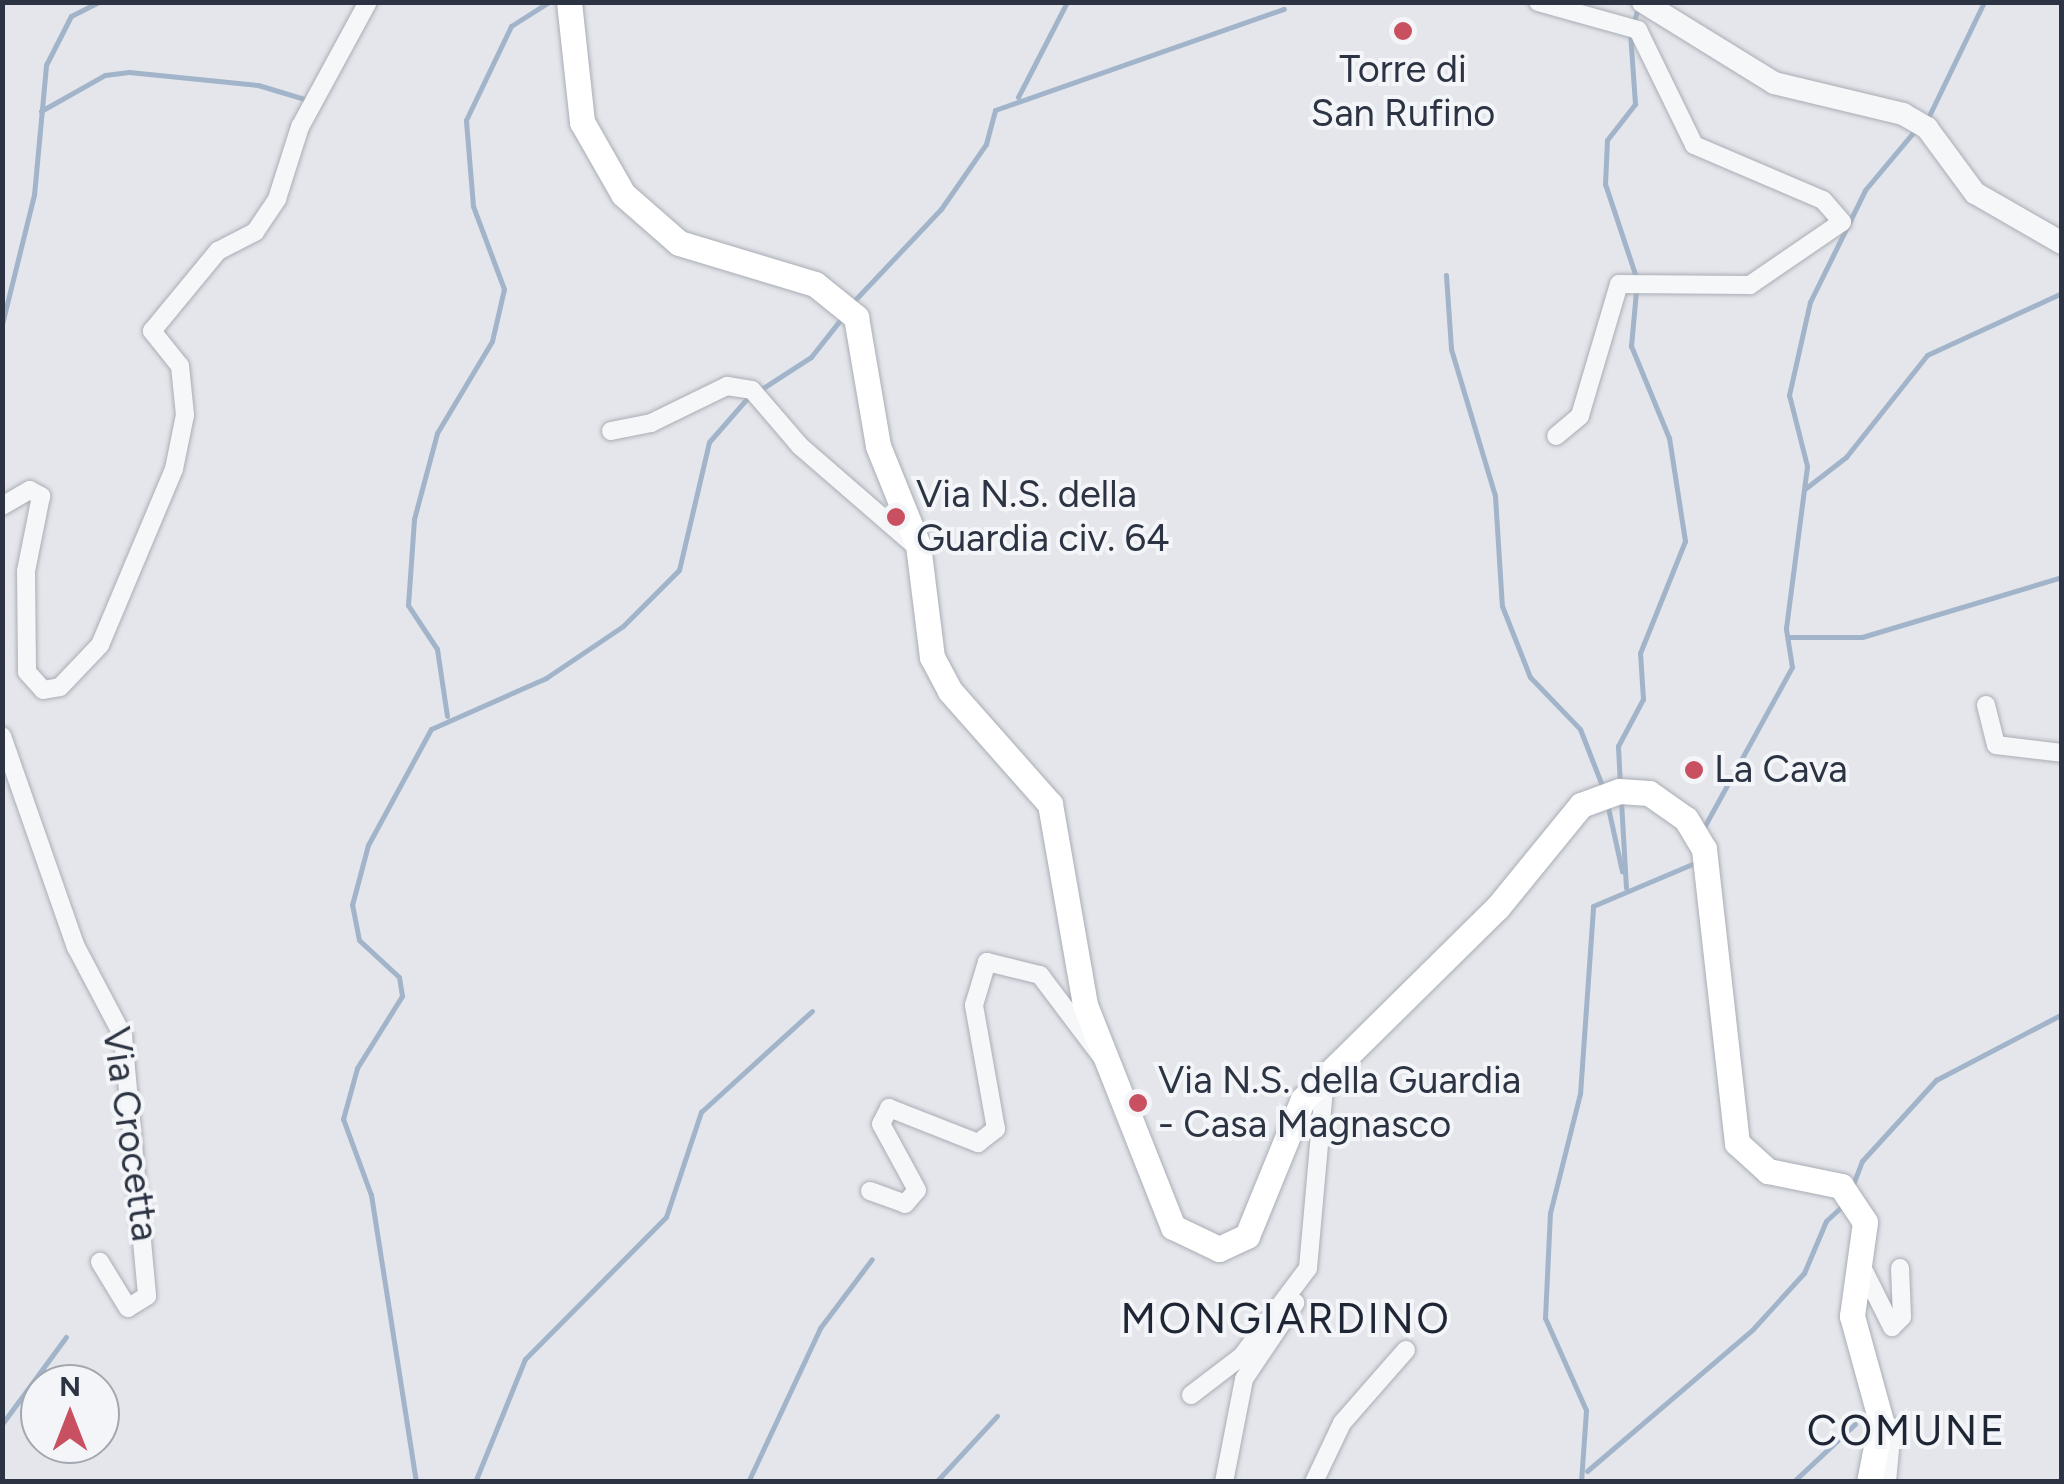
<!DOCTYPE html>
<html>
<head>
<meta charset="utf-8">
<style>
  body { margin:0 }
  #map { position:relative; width:2064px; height:1484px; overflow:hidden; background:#e4e6eb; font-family:Figtree,sans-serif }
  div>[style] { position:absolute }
  .stream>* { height:5px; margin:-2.5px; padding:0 2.5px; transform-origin:2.5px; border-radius:2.5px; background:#a1b4c9 }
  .roads { filter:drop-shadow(0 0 2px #a9adb5) drop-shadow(0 0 2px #a9adb5) }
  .minor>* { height:18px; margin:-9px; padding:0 9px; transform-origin:9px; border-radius:9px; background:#f6f7f9 }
  .tertiary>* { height:22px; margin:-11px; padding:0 11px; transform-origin:11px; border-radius:11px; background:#f6f7f9 }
  .secondary>* { height:25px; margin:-12.5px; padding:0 12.5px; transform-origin:12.5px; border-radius:12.5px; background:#fff }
  .dots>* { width:28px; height:28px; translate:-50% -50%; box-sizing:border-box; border:5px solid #f3f5f8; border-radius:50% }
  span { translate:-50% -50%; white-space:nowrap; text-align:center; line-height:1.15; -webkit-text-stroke:8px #f3f5f8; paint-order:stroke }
  .poi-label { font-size:38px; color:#2c3443 }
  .left { translate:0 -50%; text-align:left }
  .street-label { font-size:38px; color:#2c3443 }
  .quarter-label { font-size:42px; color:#1e2534; letter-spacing:2.5px }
  .frame { position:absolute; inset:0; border:5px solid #2c3443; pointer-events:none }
  .north { position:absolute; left:20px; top:1364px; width:100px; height:100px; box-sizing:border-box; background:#f3f5f8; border:2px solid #a3a8b0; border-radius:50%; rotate:0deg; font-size:28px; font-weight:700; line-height:40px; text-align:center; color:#2c3443 }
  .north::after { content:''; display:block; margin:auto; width:35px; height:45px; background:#c95061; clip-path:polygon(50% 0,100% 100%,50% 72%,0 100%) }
</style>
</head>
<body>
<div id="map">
  <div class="stream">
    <i style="left:1018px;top:97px;width:107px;rotate:-62.7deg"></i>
    <i style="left:41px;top:111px;width:73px;rotate:-29.4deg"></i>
    <i style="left:105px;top:75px;width:24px;rotate:-7deg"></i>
    <i style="left:129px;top:72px;width:130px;rotate:5.8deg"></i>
    <i style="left:258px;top:85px;width:55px;rotate:16.8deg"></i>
    <i style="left:1926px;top:122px;width:133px;rotate:-64.2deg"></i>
    <i style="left:1446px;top:275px;width:74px;rotate:86.1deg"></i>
    <i style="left:1451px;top:349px;width:153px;rotate:73.3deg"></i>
    <i style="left:1495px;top:496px;width:110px;rotate:86.4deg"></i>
    <i style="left:1502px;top:606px;width:76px;rotate:68.5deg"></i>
    <i style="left:1530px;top:677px;width:72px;rotate:46.1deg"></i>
    <i style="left:1580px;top:729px;width:63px;rotate:68.7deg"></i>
    <i style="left:853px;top:302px;width:128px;rotate:-46.6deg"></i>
    <i style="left:941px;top:209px;width:79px;rotate:-55.3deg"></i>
    <i style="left:986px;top:144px;width:35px;rotate:-75deg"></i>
    <i style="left:995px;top:110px;width:306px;rotate:-19.3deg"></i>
    <i style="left:2px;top:324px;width:133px;rotate:-76.1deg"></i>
    <i style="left:34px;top:195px;width:131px;rotate:-84.7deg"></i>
    <i style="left:46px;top:65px;width:55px;rotate:-63deg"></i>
    <i style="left:71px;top:16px;width:31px;rotate:-27deg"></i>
    <i style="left:760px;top:390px;width:61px;rotate:-32.9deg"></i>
    <i style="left:811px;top:357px;width:53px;rotate:-51.8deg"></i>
    <i style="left:1806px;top:488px;width:51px;rotate:-37.8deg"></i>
    <i style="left:1846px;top:457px;width:130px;rotate:-51.5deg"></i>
    <i style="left:1927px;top:355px;width:149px;rotate:-24.7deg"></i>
    <i style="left:1789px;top:637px;width:73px"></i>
    <i style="left:1862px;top:637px;width:209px;rotate:-16.7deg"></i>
    <i style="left:447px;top:716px;width:68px;rotate:-98.5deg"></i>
    <i style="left:437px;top:649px;width:53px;rotate:-123.4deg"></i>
    <i style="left:408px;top:605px;width:86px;rotate:-86deg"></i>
    <i style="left:414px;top:519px;width:89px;rotate:-75deg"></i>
    <i style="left:437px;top:433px;width:107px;rotate:-59.1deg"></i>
    <i style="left:492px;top:341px;width:53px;rotate:-77deg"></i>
    <i style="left:504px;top:289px;width:89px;rotate:-110.5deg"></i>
    <i style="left:473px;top:206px;width:86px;rotate:-94.7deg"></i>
    <i style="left:466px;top:120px;width:104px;rotate:-64.4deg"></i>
    <i style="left:511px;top:26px;width:45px;rotate:-32.3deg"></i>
    <i style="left:1620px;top:785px;width:39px;rotate:-93deg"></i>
    <i style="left:1618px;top:746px;width:53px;rotate:-62deg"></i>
    <i style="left:1643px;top:699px;width:46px;rotate:-93.7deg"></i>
    <i style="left:1640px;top:653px;width:121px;rotate:-68.1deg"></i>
    <i style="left:1685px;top:541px;width:104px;rotate:-98.8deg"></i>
    <i style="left:1669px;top:438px;width:100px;rotate:-112.4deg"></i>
    <i style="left:1631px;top:346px;width:66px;rotate:-84.8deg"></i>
    <i style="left:1637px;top:280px;width:101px;rotate:-108.4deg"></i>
    <i style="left:1605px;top:184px;width:44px;rotate:-87.4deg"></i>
    <i style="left:1607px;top:140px;width:46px;rotate:-52.1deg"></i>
    <i style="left:1635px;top:104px;width:71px;rotate:-94deg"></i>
    <i style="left:1630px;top:33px;width:26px;rotate:-72deg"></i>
    <i style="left:1621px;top:801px;width:87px;rotate:86.7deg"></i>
    <i style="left:1607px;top:803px;width:70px;rotate:77.6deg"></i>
    <i style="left:1703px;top:829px;width:185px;rotate:-61.2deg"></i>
    <i style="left:1792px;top:667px;width:39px;rotate:-99deg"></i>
    <i style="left:1786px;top:628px;width:163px;rotate:-82.6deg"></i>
    <i style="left:1807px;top:466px;width:73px;rotate:-104.2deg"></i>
    <i style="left:1789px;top:395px;width:95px;rotate:-77.3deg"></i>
    <i style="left:1810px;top:302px;width:125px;rotate:-63.8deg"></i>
    <i style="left:1865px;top:190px;width:81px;rotate:-50deg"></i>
    <i style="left:1852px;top:1187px;width:28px;rotate:-69deg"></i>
    <i style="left:1862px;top:1161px;width:110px;rotate:-47.6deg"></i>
    <i style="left:1936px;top:1080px;width:142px;rotate:-27.6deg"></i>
    <i style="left:2px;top:1424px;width:108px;rotate:-53.7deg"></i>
    <i style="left:1587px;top:1471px;width:218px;rotate:-40.5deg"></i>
    <i style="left:1753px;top:1329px;width:76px;rotate:-47.7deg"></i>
    <i style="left:1804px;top:1273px;width:56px;rotate:-67.1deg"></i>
    <i style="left:1826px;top:1221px;width:22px;rotate:-43deg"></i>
    <i style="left:416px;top:1482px;width:291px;rotate:-98.9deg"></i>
    <i style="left:371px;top:1195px;width:81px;rotate:-110.2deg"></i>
    <i style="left:343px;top:1119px;width:53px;rotate:-74.6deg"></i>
    <i style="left:357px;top:1068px;width:85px;rotate:-58deg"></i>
    <i style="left:402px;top:996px;width:19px;rotate:-99deg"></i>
    <i style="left:399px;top:977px;width:54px;rotate:-137.2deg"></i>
    <i style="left:359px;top:940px;width:36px;rotate:-101deg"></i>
    <i style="left:352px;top:905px;width:62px;rotate:-75.1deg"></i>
    <i style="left:368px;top:845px;width:132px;rotate:-61.5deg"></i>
    <i style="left:431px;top:729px;width:126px;rotate:-23.9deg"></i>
    <i style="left:546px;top:678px;width:93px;rotate:-34deg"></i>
    <i style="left:623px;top:626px;width:79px;rotate:-45deg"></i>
    <i style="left:679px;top:570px;width:131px;rotate:-76.8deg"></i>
    <i style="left:709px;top:442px;width:62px;rotate:-48.9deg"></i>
    <i style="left:475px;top:1482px;width:133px;rotate:-67.9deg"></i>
    <i style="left:525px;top:1359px;width:200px;rotate:-45.2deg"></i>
    <i style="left:666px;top:1217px;width:111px;rotate:-71.6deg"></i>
    <i style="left:701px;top:1112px;width:150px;rotate:-42.3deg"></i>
    <i style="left:748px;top:1482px;width:170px;rotate:-64.9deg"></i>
    <i style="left:820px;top:1328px;width:86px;rotate:-53deg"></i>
    <i style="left:936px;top:1482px;width:90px;rotate:-47.3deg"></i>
    <i style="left:1581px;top:1482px;width:72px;rotate:-86deg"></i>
    <i style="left:1586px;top:1410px;width:101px;rotate:-114deg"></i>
    <i style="left:1545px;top:1318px;width:105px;rotate:-87.3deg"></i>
    <i style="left:1550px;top:1213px;width:123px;rotate:-75.9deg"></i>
    <i style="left:1580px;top:1094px;width:188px;rotate:-86deg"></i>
    <i style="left:1593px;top:906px;width:111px;rotate:-22.9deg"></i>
    <i style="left:1793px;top:1482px;width:85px;rotate:-43.1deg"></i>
  </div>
  <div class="roads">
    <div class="minor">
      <i style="left:1538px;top:2px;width:104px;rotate:15.6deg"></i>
      <i style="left:1638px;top:30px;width:128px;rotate:64deg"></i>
      <i style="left:1694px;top:145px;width:140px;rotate:23.1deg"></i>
      <i style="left:1823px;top:200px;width:29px;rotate:49deg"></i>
      <i style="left:1842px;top:222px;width:112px;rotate:145.6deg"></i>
      <i style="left:1750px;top:285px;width:131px;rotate:-179.6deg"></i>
      <i style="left:1619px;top:284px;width:138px;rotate:106.5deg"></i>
      <i style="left:1580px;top:416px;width:31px;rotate:140deg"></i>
      <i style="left:611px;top:431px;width:41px;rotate:-11.3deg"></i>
      <i style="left:651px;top:423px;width:85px;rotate:-26deg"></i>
      <i style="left:727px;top:386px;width:25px;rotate:9deg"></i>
      <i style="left:752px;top:390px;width:74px;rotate:49.4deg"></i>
      <i style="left:800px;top:446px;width:157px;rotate:40.9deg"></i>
      <i style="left:2px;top:506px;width:32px;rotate:-30deg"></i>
      <i style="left:30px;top:490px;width:13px;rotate:29deg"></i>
      <i style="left:41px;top:496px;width:76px;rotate:101.3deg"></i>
      <i style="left:26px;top:571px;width:101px;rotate:89.4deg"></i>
      <i style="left:27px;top:672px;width:24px;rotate:48deg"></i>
      <i style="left:43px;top:690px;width:17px;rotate:-10deg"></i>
      <i style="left:60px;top:687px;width:58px;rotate:-46.4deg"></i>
      <i style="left:100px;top:645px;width:191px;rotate:-67.2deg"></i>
      <i style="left:174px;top:469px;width:55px;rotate:-78.5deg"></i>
      <i style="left:185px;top:415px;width:49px;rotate:-95.8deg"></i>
      <i style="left:180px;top:366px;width:45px;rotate:-128.7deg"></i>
      <i style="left:152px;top:331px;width:104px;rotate:-50.5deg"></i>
      <i style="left:218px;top:251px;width:42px;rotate:-27.2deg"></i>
      <i style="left:255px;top:232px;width:40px;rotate:-56deg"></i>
      <i style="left:277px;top:199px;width:76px;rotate:-72.3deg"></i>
      <i style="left:300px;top:127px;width:142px;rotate:-61.5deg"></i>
      <i style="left:1986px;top:705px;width:41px;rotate:76deg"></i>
      <i style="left:1996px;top:745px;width:66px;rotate:6.9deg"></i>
      <i style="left:2px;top:736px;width:224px;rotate:70.7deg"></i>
      <i style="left:76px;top:947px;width:101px;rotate:62.2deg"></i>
      <i style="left:123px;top:1036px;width:261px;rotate:84.7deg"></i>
      <i style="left:147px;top:1296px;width:22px;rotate:148deg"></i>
      <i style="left:128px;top:1308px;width:54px;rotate:-121.3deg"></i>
      <i style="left:870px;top:1191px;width:37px;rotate:20deg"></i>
      <i style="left:905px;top:1204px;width:18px;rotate:-49deg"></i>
      <i style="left:917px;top:1190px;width:75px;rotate:-118.6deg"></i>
      <i style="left:881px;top:1124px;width:18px;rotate:-63deg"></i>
      <i style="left:889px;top:1108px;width:96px;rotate:21.5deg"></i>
      <i style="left:978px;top:1143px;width:23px;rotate:-38deg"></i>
      <i style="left:996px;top:1129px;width:126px;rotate:-100.1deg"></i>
      <i style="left:974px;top:1005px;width:45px;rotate:-73.2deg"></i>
      <i style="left:987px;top:962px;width:55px;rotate:13.8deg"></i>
      <i style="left:1040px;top:975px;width:106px;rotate:53deg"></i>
      <i style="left:1859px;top:1261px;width:74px;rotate:63.4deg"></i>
      <i style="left:1892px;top:1327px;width:14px;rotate:-45deg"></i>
      <i style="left:1902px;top:1317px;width:49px;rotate:-92.3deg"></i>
      <i style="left:1191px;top:1395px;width:64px;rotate:-37.4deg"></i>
      <i style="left:1242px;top:1356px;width:110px;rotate:-53.1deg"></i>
      <i style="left:1308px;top:1268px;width:193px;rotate:-84.9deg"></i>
      <i style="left:1881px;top:1421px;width:13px;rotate:32deg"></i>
      <i style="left:1892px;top:1428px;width:54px;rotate:95.3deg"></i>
      <i style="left:1224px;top:1482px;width:105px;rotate:-79deg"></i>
      <i style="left:1244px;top:1379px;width:92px;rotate:-56.1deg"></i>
      <i style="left:1314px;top:1482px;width:65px;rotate:-64.6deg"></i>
      <i style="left:1342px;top:1423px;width:97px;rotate:-48.8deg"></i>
    </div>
    <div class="tertiary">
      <i style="left:1643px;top:2px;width:154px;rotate:31.7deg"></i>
      <i style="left:1774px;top:83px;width:133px;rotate:13.5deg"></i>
      <i style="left:1903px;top:114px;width:28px;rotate:30deg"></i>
      <i style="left:1927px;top:128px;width:81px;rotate:53.6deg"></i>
      <i style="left:1975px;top:193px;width:100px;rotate:29.9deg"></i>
    </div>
    <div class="secondary">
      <i style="left:569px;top:2px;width:121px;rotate:83.8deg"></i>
      <i style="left:582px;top:122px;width:83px;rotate:60.3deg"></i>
      <i style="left:623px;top:194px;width:74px;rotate:41.2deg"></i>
      <i style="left:679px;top:243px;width:142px;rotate:16.8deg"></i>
      <i style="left:815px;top:284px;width:53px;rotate:38.8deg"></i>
      <i style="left:856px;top:317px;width:131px;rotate:80.3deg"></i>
      <i style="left:878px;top:446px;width:107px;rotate:68deg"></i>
      <i style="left:918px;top:545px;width:113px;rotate:82.9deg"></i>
      <i style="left:932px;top:657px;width:38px;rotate:62deg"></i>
      <i style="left:950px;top:691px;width:151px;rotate:48.5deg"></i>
      <i style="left:1050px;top:804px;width:204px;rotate:80.1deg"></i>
      <i style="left:1085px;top:1005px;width:239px;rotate:68.4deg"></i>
      <i style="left:1173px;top:1227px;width:51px;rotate:25.6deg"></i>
      <i style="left:1219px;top:1249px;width:31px;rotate:-25deg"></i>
      <i style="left:1247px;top:1236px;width:148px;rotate:-67.8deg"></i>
      <i style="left:1303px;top:1099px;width:272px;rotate:-44.6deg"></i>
      <i style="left:1497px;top:908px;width:133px;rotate:-50.8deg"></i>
      <i style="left:1581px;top:805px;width:40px;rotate:-20.2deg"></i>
      <i style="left:1619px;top:791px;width:30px;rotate:4deg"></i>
      <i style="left:1649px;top:793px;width:45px;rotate:35.1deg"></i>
      <i style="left:1686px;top:819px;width:35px;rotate:59deg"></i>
      <i style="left:1704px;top:849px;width:296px;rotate:83.6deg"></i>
      <i style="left:1737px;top:1143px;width:42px;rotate:42.1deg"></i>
      <i style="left:1768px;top:1171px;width:75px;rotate:11.6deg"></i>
      <i style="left:1841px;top:1186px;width:43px;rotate:56.3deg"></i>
      <i style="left:1865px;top:1222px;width:95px;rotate:97.9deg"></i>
      <i style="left:1852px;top:1316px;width:109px;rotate:74.6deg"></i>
      <i style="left:1881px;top:1421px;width:62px;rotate:101.1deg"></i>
    </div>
  </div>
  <div class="dots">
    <i style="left:1403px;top:31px;background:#c95061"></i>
    <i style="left:896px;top:517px;background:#c95061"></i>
    <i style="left:1694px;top:770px;background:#c95061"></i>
    <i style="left:1138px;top:1103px;background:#c95061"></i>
  </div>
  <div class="poi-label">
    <span style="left:1403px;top:92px">Torre di<br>San Rufino</span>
    <span class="left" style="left:916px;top:517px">Via N.S. della<br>Guardia civ. 64</span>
    <span class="left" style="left:1714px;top:770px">La Cava</span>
    <span class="left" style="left:1158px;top:1103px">Via N.S. della Guardia<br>- Casa Magnasco</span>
  </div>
  <div class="street-label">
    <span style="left:130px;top:1134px;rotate:82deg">Via Crocetta</span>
  </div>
  <div class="quarter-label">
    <span style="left:1286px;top:1319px">MONGIARDINO</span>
    <span style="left:1907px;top:1431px">COMUNE</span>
  </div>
  <div class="frame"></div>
  <div class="north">N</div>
</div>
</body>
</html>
